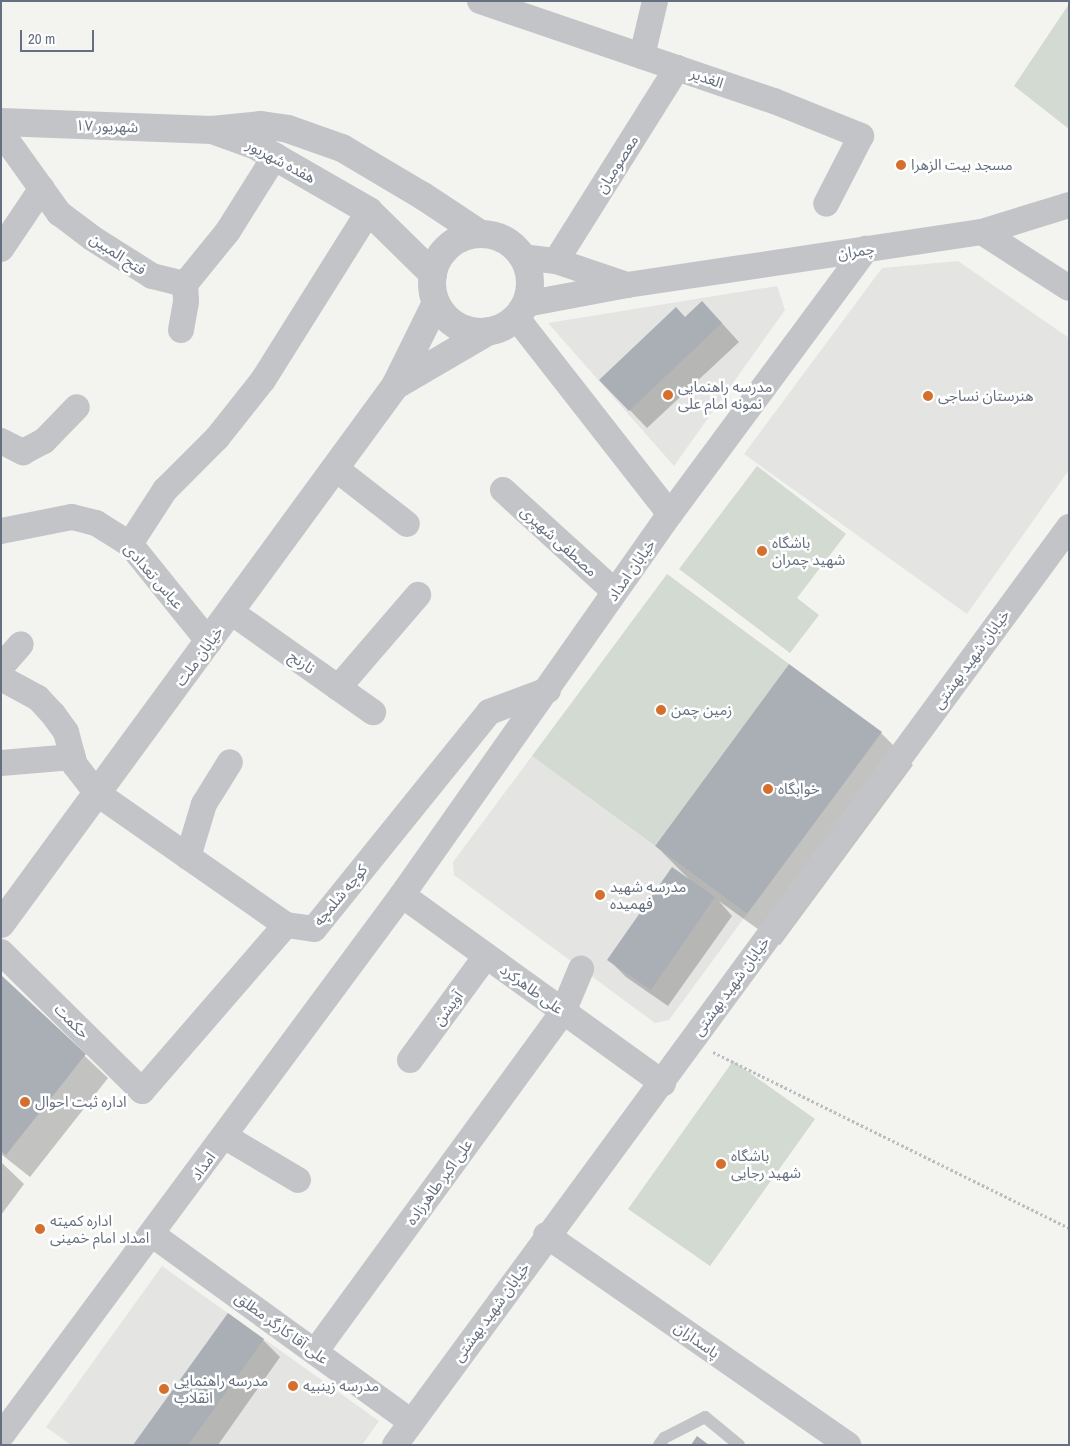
<!DOCTYPE html>
<html>
<head>
<meta charset="utf-8">
<style>
  body { margin:0 }
  #map { position:relative; width:1070px; height:1446px; overflow:hidden; background:#f3f4f0; font-family:"Archivo Narrow","Noto Sans Arabic",sans-serif }
  div>[style] { position:absolute }
  .built>* { inset:0; background:#e4e4e3 }
  .green>* { inset:0; background:#d3dad1 }
  .shadow>* { inset:0; background:#0003 }
  .building>* { inset:0; background:#aaafb5 }
  .path>* { height:3px; margin-top:-1.5px; transform-origin:0; background:repeating-linear-gradient(90deg,#bbbcbf 0 2.5px,transparent 0 5px) }
  .service>* { height:12px; margin:-6px; padding:0 6px; transform-origin:6px; border-radius:6px; background:#c2c4c8 }
  .minor>* { height:26px; margin:-13px; padding:0 13px; transform-origin:13px; border-radius:13px; background:#c2c4c8 }
  .tertiary>* { height:28px; margin:-14px; padding:0 14px; transform-origin:14px; border-radius:14px; background:#c2c4c8 }
  .tertiary>.ring { margin:-14px; padding:0; box-sizing:content-box; background:none; border:28px solid #c2c4c8; border-radius:50% }
  .dots>* { width:14px; height:14px; translate:-50% -50%; box-sizing:border-box; border:2px solid #fff; border-radius:50% }
  span { translate:-50% -50%; white-space:nowrap; text-align:center; line-height:1.15; -webkit-text-stroke:5px #fff; paint-order:stroke }
  .street-label { font-size:15px; color:#656f7f }
  .poi-label { font-size:15px; color:#656f7f }
  .left { translate:0 -50%; text-align:left }
  .frame { position:absolute; inset:0; border:2px solid #656f7f; pointer-events:none }
  .scale { position:absolute; left:20px; top:30px; width:74px; height:22px; box-sizing:border-box; border:2px solid #656f7f; border-top:0; padding-left:6px; font-size:15px; line-height:18px; white-space:nowrap; color:#656f7f; -webkit-text-stroke:4px #fff; paint-order:stroke }
</style>
</head>
<body>
<div id="map">
  <div class="built">
    <i style="clip-path:polygon(958px 261px,1069px 338px,1069px 470px,967px 614px,744px 454px,882px 268px)"></i>
    <i style="clip-path:polygon(777px 286px,785px 310px,674px 466px,548px 323px)"></i>
    <i style="clip-path:polygon(532px 756px,747px 914px,669px 1020px,655px 1023px,454px 875px,453px 862px)"></i>
    <i style="clip-path:polygon(162px 1266px,379px 1421px,362px 1445px,71px 1445px,46px 1427px)"></i>
  </div>
  <div class="green">
    <i style="clip-path:polygon(1069px 4px,1069px 129px,1014px 86px)"></i>
    <i style="clip-path:polygon(757px 466px,846px 534px,797px 598px,819px 615px,790px 653px,679px 569px)"></i>
    <i style="clip-path:polygon(667px 574px,789px 664px,655px 846px,532px 756px)"></i>
    <i style="clip-path:polygon(733px 1061px,815px 1119px,710px 1266px,628px 1209px)"></i>
  </div>
  <div class="shadow">
    <i style="clip-path:polygon(686px 318px,719px 320px,739px 342px,647px 428px,601px 380px)"></i>
    <i style="clip-path:polygon(881px 733px,913px 765px,780px 945px,719px 901px,732px 916px,668px 1006px,626px 977px,609px 960px,689px 879px,656px 846px)"></i>
    <i style="clip-path:polygon(1px 977px,108px 1078px,30px 1177px,1px 1154px)"></i>
    <i style="clip-path:polygon(1px 1162px,24px 1184px,1px 1215px)"></i>
    <i style="clip-path:polygon(263px 1340px,280px 1357px,218px 1445px,134px 1445px)"></i>
  </div>
  <div class="building">
    <i style="clip-path:polygon(702px 301px,722px 323px,629px 411px,599px 380px,676px 307px,685px 317px)"></i>
    <i style="clip-path:polygon(789px 664px,882px 732px,747px 914px,655px 846px)"></i>
    <i style="clip-path:polygon(672px 867px,715px 897px,651px 990px,607px 960px)"></i>
    <i style="clip-path:polygon(1px 975px,86px 1054px,6px 1155px,1px 1151px)"></i>
    <i style="clip-path:polygon(228px 1313px,264px 1339px,188px 1445px,133px 1445px)"></i>
    <i style="clip-path:polygon(697px 1436px,709px 1445px,691px 1445px)"></i>
  </div>
  <div class="path">
    <i style="left:713px;top:1052px;width:397px;rotate:26.3deg"></i>
  </div>
  <div class="service">
    <i style="left:659px;top:1445px;width:9px;rotate:-54deg"></i>
    <i style="left:664px;top:1438px;width:46px;rotate:-27.1deg"></i>
    <i style="left:705px;top:1417px;width:44px;rotate:39.5deg"></i>
  </div>
  <div class="minor">
    <i style="left:480px;top:1px;width:311px;rotate:18.8deg"></i>
    <i style="left:774px;top:101px;width:94px;rotate:21.9deg"></i>
    <i style="left:861px;top:136px;width:76px;rotate:117.2deg"></i>
    <i style="left:642px;top:56px;width:57px;rotate:-76.7deg"></i>
    <i style="left:1px;top:132px;width:100px;rotate:54.4deg"></i>
    <i style="left:59px;top:213px;width:41px;rotate:37.1deg"></i>
    <i style="left:92px;top:238px;width:71px;rotate:32.3deg"></i>
    <i style="left:152px;top:276px;width:34px;rotate:14deg"></i>
    <i style="left:185px;top:284px;width:68px;rotate:-50.9deg"></i>
    <i style="left:228px;top:231px;width:89px;rotate:-57.9deg"></i>
    <i style="left:982px;top:232px;width:91px;rotate:-17.2deg"></i>
    <i style="left:1px;top:249px;width:73px;rotate:-56.1deg"></i>
    <i style="left:522px;top:257px;width:34px;rotate:7deg"></i>
    <i style="left:556px;top:261px;width:75px;rotate:18.7deg"></i>
    <i style="left:627px;top:285px;width:104px;rotate:169.4deg"></i>
    <i style="left:556px;top:261px;width:228px;rotate:-57.9deg"></i>
    <i style="left:627px;top:285px;width:359px;rotate:-8.5deg"></i>
    <i style="left:982px;top:232px;width:103px;rotate:32.8deg"></i>
    <i style="left:516px;top:317px;width:250px;rotate:52deg"></i>
    <i style="left:181px;top:330px;width:29px;rotate:-80deg"></i>
    <i style="left:186px;top:301px;width:17px;rotate:-93deg"></i>
    <i style="left:1px;top:441px;width:25px;rotate:27deg"></i>
    <i style="left:23px;top:452px;width:24px;rotate:-28deg"></i>
    <i style="left:44px;top:441px;width:47px;rotate:-45.9deg"></i>
    <i style="left:335px;top:468px;width:91px;rotate:37.9deg"></i>
    <i style="left:503px;top:490px;width:151px;rotate:42.3deg"></i>
    <i style="left:1px;top:531px;width:72px;rotate:-11.2deg"></i>
    <i style="left:72px;top:517px;width:25px;rotate:14deg"></i>
    <i style="left:96px;top:523px;width:40px;rotate:32deg"></i>
    <i style="left:130px;top:544px;width:126px;rotate:51.1deg"></i>
    <i style="left:130px;top:544px;width:64px;rotate:-57.1deg"></i>
    <i style="left:165px;top:490px;width:74px;rotate:-45deg"></i>
    <i style="left:217px;top:438px;width:74px;rotate:-51.6deg"></i>
    <i style="left:263px;top:380px;width:199px;rotate:-57.9deg"></i>
    <i style="left:231px;top:612px;width:174px;rotate:35.2deg"></i>
    <i style="left:1px;top:667px;width:30px;rotate:-49deg"></i>
    <i style="left:1px;top:678px;width:42px;rotate:28.4deg"></i>
    <i style="left:38px;top:698px;width:22px;rotate:47deg"></i>
    <i style="left:53px;top:714px;width:22px;rotate:54deg"></i>
    <i style="left:66px;top:732px;width:34px;rotate:75deg"></i>
    <i style="left:75px;top:765px;width:37px;rotate:52deg"></i>
    <i style="left:98px;top:794px;width:229px;rotate:34.9deg"></i>
    <i style="left:286px;top:925px;width:28px;rotate:8deg"></i>
    <i style="left:314px;top:929px;width:279px;rotate:-51.1deg"></i>
    <i style="left:489px;top:712px;width:63px;rotate:-20.4deg"></i>
    <i style="left:338px;top:688px;width:123px;rotate:-49.3deg"></i>
    <i style="left:1px;top:763px;width:72px;rotate:-4.8deg"></i>
    <i style="left:188px;top:857px;width:55px;rotate:-73.2deg"></i>
    <i style="left:204px;top:804px;width:49px;rotate:-58.2deg"></i>
    <i style="left:402px;top:895px;width:322px;rotate:35.8deg"></i>
    <i style="left:1px;top:952px;width:198px;rotate:44.6deg"></i>
    <i style="left:142px;top:1091px;width:220px;rotate:-49.1deg"></i>
    <i style="left:410px;top:1060px;width:129px;rotate:-53.8deg"></i>
    <i style="left:224px;top:1136px;width:86px;rotate:30.7deg"></i>
    <i style="left:153px;top:1235px;width:319px;rotate:35.9deg"></i>
    <i style="left:546px;top:1235px;width:368px;rotate:34.8deg"></i>
    <i style="left:315px;top:1352px;width:421px;rotate:-53.9deg"></i>
    <i style="left:563px;top:1012px;width:47px;rotate:-67.3deg"></i>
    <i style="left:1px;top:1436px;width:673px;rotate:-53.45deg"></i>
    <i style="left:402px;top:895px;width:466px;rotate:-54.9deg"></i>
    <i style="left:670px;top:514px;width:330px;rotate:-53.5deg"></i>
    <i style="left:395px;top:1445px;width:1139px;rotate:-53.71deg"></i>
  </div>
  <div class="tertiary">
    <i style="left:1px;top:122px;width:211px;rotate:2.2deg"></i>
    <i class="ring" style="left:432px;top:234px;width:70px;height:70px"></i>
    <i style="left:433px;top:274px;width:90px;rotate:-135.5deg"></i>
    <i style="left:369px;top:211px;width:133px;rotate:-150.1deg"></i>
    <i style="left:254px;top:145px;width:45px;rotate:-160.3deg"></i>
    <i style="left:212px;top:130px;width:49px;rotate:-5.8deg"></i>
    <i style="left:261px;top:125px;width:27px;rotate:8deg"></i>
    <i style="left:288px;top:129px;width:57px;rotate:19.4deg"></i>
    <i style="left:342px;top:148px;width:94px;rotate:30.7deg"></i>
    <i style="left:423px;top:196px;width:67px;rotate:33.5deg"></i>
    <i style="left:395px;top:386px;width:109px;rotate:-30.3deg"></i>
    <i style="left:1px;top:924px;width:667px;rotate:-53.78deg"></i>
    <i style="left:395px;top:386px;width:90px;rotate:-63.7deg"></i>
  </div>
  <div class="dots">
    <i style="left:901px;top:165px;background:#d56f2e"></i>
    <i style="left:668px;top:395px;background:#d56f2e"></i>
    <i style="left:928px;top:396px;background:#d56f2e"></i>
    <i style="left:762px;top:551px;background:#d56f2e"></i>
    <i style="left:661px;top:710px;background:#d56f2e"></i>
    <i style="left:768px;top:789px;background:#d56f2e"></i>
    <i style="left:600px;top:895px;background:#d56f2e"></i>
    <i style="left:25px;top:1102px;background:#d56f2e"></i>
    <i style="left:721px;top:1164px;background:#d56f2e"></i>
    <i style="left:40px;top:1229px;background:#d56f2e"></i>
    <i style="left:293px;top:1386px;background:#d56f2e"></i>
    <i style="left:164px;top:1389px;background:#d56f2e"></i>
  </div>
  <div class="street-label">
    <span style="left:707px;top:78px;rotate:19deg">الغدیر</span>
    <span style="left:107px;top:126px;rotate:2deg">۱۷ شهریور</span>
    <span style="left:281px;top:161px;rotate:28deg">هفده شهریور</span>
    <span style="left:617px;top:164px;rotate:-58deg">معصومیان</span>
    <span style="left:856px;top:251px;rotate:-8deg">چمران</span>
    <span style="left:118px;top:254px;rotate:33deg">فتح المبین</span>
    <span style="left:559px;top:541px;rotate:42deg">مصطفی شهپری</span>
    <span style="left:631px;top:570px;rotate:-55deg">خیابان امداد</span>
    <span style="left:154px;top:576px;rotate:49deg">عباس تعدادی</span>
    <span style="left:199px;top:656px;rotate:-54deg">خیابان ملت</span>
    <span style="left:971px;top:659px;rotate:-54deg">خیابان شهید بهشتی</span>
    <span style="left:302px;top:662px;rotate:35deg">نارنج</span>
    <span style="left:340px;top:895px;rotate:-50deg">کوچه شلمچه</span>
    <span style="left:731px;top:986px;rotate:-54deg">خیابان شهید بهشتی</span>
    <span style="left:532px;top:989px;rotate:36deg">علی طاهرکرد</span>
    <span style="left:448px;top:1008px;rotate:-54deg">آویشن</span>
    <span style="left:72px;top:1021px;rotate:45deg">حکمت</span>
    <span style="left:203px;top:1166px;rotate:-54deg">امداد</span>
    <span style="left:439px;top:1182px;rotate:-54deg">علی اکبر طاهرزاده</span>
    <span style="left:491px;top:1312px;rotate:-54deg">خیابان شهید بهشتی</span>
    <span style="left:282px;top:1328px;rotate:36deg">علی آقا کارگر مطلق</span>
    <span style="left:697px;top:1340px;rotate:35deg">پاسداران</span>
  </div>
  <div class="poi-label">
    <span class="left" style="left:911px;top:165px">مسجد بیت الزهرا</span>
    <span class="left" style="left:678px;top:395px">مدرسه راهنمایی<br>نمونه امام علی</span>
    <span class="left" style="left:938px;top:396px">هنرستان نساجی</span>
    <span class="left" style="left:772px;top:551px">باشگاه<br>شهید چمران</span>
    <span class="left" style="left:671px;top:710px">زمین چمن</span>
    <span class="left" style="left:778px;top:789px">خوابگاه</span>
    <span class="left" style="left:610px;top:895px">مدرسه شهید<br>فهمیده</span>
    <span class="left" style="left:35px;top:1102px">اداره ثبت احوال</span>
    <span class="left" style="left:731px;top:1164px">باشگاه<br>شهید رجایی</span>
    <span class="left" style="left:50px;top:1229px">اداره کمیته<br>امداد امام خمینی</span>
    <span class="left" style="left:174px;top:1389px">مدرسه راهنمایی<br>انقلاب</span>
    <span class="left" style="left:303px;top:1386px">مدرسه زینبیه</span>
  </div>
  <div class="frame"></div>
  <div class="scale">20 m</div>
</div>
</body>
</html>
